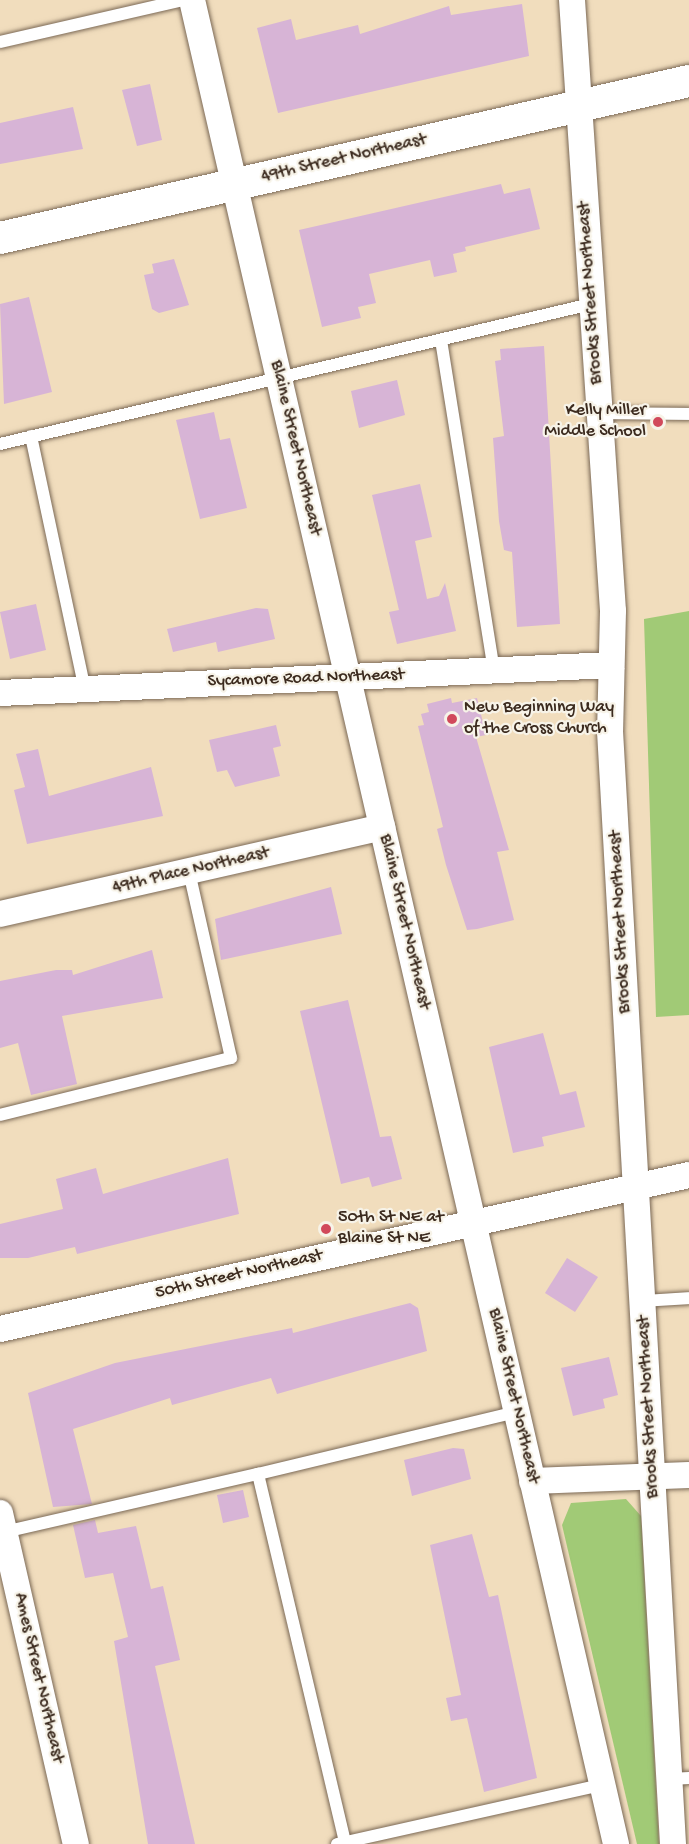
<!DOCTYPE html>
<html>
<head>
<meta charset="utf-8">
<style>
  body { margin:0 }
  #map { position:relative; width:689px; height:1844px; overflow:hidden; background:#f1ddbd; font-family:"Gochi Hand",sans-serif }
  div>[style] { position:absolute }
  .green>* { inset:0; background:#a1ca76 }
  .building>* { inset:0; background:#d7b4d6 }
  .roads { filter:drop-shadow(0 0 2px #7b6956) drop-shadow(0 0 2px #7b6956) }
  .service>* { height:12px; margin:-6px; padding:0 6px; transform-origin:6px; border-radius:6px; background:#fff }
  .minor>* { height:26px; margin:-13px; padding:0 13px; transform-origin:13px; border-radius:13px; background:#fff }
  .tertiary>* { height:32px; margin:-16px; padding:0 16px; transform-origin:16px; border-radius:16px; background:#fff }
  .dots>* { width:16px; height:16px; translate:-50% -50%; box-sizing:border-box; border:3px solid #f7f3e8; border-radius:50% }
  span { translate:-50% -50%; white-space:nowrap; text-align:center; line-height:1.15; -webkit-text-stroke:4.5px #f7f3e8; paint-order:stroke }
  .street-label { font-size:18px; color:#3b2a1e }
  .poi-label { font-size:18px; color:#3b2a1e }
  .right { translate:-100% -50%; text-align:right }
  .left { translate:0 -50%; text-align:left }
</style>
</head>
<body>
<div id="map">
  <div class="green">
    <i style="clip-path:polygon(689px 611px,689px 1015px,656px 1017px,644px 619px)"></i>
    <i style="clip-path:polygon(626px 1499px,641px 1516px,659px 1844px,637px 1844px,562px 1525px,571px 1503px)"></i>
  </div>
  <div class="building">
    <i style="clip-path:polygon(522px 4px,529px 56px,278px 113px,257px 28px,291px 19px,296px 40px,358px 25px,360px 34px,449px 6px,451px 15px)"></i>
    <i style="clip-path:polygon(150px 84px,162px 140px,137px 146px,122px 90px)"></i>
    <i style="clip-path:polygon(73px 107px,83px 149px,0 164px,0 123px)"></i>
    <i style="clip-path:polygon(501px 184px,504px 194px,530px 188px,540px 229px,465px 247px,466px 251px,453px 254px,457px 272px,434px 277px,430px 260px,369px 274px,376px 303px,358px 307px,361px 318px,322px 327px,299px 230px)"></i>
    <i style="clip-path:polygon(174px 259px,189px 305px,159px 313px,152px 309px,144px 275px,154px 273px,152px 264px)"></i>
    <i style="clip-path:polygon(29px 297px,52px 392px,4px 404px,0 304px)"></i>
    <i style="clip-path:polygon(544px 346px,560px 624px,517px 627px,512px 552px,504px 550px,499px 521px,493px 438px,504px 436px,495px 361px,501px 360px,500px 349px)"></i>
    <i style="clip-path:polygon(397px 380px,405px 415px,359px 428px,351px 391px)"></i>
    <i style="clip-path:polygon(214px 412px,220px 440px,230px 438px,247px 508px,200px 519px,176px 420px)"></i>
    <i style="clip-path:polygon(420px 484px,432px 537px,415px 541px,427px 599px,439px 596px,445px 583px,456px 631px,397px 644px,389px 612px,399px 610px,372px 495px)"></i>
    <i style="clip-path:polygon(36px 604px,46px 650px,10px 659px,0 612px)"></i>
    <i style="clip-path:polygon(256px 608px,268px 609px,275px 639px,218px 652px,216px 642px,173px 652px,167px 629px)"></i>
    <i style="clip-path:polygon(451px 698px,452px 703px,477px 698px,486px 735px,476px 737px,509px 850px,497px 852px,514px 920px,477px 929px,467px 930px,446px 865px,437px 829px,443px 827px,418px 726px,424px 725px,421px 714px,429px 712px,427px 704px)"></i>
    <i style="clip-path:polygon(276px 725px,281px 746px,273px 748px,280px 776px,235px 787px,227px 770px,217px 772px,209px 740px)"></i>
    <i style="clip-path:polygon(38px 749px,49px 796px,151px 767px,163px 816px,27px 844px,14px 790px,25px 787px,16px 754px)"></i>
    <i style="clip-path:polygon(331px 887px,342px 934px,221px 960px,215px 919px)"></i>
    <i style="clip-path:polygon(152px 950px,163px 998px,62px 1016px,77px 1084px,31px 1095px,18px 1043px,0 1048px,0 981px,56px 970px,72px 970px,73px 975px)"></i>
    <i style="clip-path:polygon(348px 1000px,380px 1137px,391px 1136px,402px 1179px,372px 1187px,369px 1177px,341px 1184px,300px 1011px)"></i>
    <i style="clip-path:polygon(543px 1033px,560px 1095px,576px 1091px,585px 1127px,542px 1137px,544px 1146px,513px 1153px,489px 1047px)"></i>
    <i style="clip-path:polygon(228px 1158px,239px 1214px,77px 1254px,75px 1247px,28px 1258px,0 1258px,0 1224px,63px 1209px,56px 1179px,96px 1168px,103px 1194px)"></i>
    <i style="clip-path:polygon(567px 1258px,598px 1277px,575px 1312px,545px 1293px)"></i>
    <i style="clip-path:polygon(410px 1303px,418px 1308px,427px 1351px,277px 1394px,271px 1378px,172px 1405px,170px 1398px,73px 1429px,92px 1504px,53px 1507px,28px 1393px,115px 1363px,292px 1328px,293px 1333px)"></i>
    <i style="clip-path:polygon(609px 1357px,618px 1395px,603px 1399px,605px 1408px,573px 1416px,561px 1368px)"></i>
    <i style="clip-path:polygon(453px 1448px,464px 1449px,471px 1479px,412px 1496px,404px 1460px)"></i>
    <i style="clip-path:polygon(243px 1490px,249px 1517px,223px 1523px,217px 1495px)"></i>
    <i style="clip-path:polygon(95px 1520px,98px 1533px,136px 1526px,151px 1589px,163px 1586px,180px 1660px,155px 1666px,195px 1844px,148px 1844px,114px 1641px,128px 1637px,113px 1573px,85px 1578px,73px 1525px)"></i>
    <i style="clip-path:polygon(472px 1534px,489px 1597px,498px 1595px,537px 1778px,484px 1792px,467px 1718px,451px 1721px,446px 1698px,461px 1695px,430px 1545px)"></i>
  </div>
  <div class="roads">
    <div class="service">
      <i style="left:0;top:42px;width:188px;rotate:-12.9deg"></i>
      <i style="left:441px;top:340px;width:335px;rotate:80.9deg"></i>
      <i style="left:598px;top:413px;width:91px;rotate:0.6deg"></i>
      <i style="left:31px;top:436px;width:259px;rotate:78deg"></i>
      <i style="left:0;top:444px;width:607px;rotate:-13.33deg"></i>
      <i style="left:0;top:1115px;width:238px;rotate:-13.9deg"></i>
      <i style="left:231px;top:1058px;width:191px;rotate:-102.7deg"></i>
      <i style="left:643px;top:1301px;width:46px;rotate:-3.7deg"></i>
      <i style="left:258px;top:1474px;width:265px;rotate:-13.5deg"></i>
      <i style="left:4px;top:1532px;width:261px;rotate:-12.9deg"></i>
      <i style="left:258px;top:1474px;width:378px;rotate:76.7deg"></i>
      <i style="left:670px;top:1779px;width:19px;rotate:-3deg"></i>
      <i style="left:337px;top:1844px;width:271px;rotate:-12.6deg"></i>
    </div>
    <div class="minor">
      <i style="left:192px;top:0;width:1892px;rotate:77.05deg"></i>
      <i style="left:572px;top:0;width:612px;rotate:86.16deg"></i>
      <i style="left:613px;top:611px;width:120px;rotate:91.4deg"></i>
      <i style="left:610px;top:731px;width:1115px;rotate:86.76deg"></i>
      <i style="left:0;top:693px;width:612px;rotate:-2.62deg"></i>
      <i style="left:0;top:914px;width:392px;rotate:-12.8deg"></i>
      <i style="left:0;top:1329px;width:706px;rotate:-12.6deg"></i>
      <i style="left:532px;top:1481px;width:157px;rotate:-2.2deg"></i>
      <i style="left:0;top:1513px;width:340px;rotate:77.1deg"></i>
    </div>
    <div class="tertiary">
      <i style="left:0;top:238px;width:707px;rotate:-12.84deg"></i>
    </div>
  </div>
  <div class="dots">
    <i style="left:658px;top:422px;background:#d1495b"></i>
    <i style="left:452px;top:719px;background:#d1495b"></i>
    <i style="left:326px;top:1229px;background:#d1495b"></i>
  </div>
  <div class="street-label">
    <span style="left:344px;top:159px;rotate:-13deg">49th Street Northeast</span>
    <span style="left:591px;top:293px;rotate:-94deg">Brooks Street Northeast</span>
    <span style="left:295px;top:448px;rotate:77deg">Blaine Street Northeast</span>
    <span style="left:306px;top:679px;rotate:-2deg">Sycamore Road Northeast</span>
    <span style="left:191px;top:871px;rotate:-13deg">49th Place Northeast</span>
    <span style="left:404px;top:922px;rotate:77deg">Blaine Street Northeast</span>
    <span style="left:621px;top:922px;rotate:-93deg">Brooks Street Northeast</span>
    <span style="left:239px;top:1275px;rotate:-13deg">50th Street Northeast</span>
    <span style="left:513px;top:1396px;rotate:77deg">Blaine Street Northeast</span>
    <span style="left:649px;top:1407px;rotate:-93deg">Brooks Street Northeast</span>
    <span style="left:38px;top:1678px;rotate:77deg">Ames Street Northeast</span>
  </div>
  <div class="poi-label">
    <span class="right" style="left:646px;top:422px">Kelly Miller<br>Middle School</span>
    <span class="left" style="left:464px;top:719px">New Beginning Way<br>of the Cross Church</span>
    <span class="left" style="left:338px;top:1229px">50th St NE at<br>Blaine St NE</span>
  </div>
</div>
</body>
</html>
